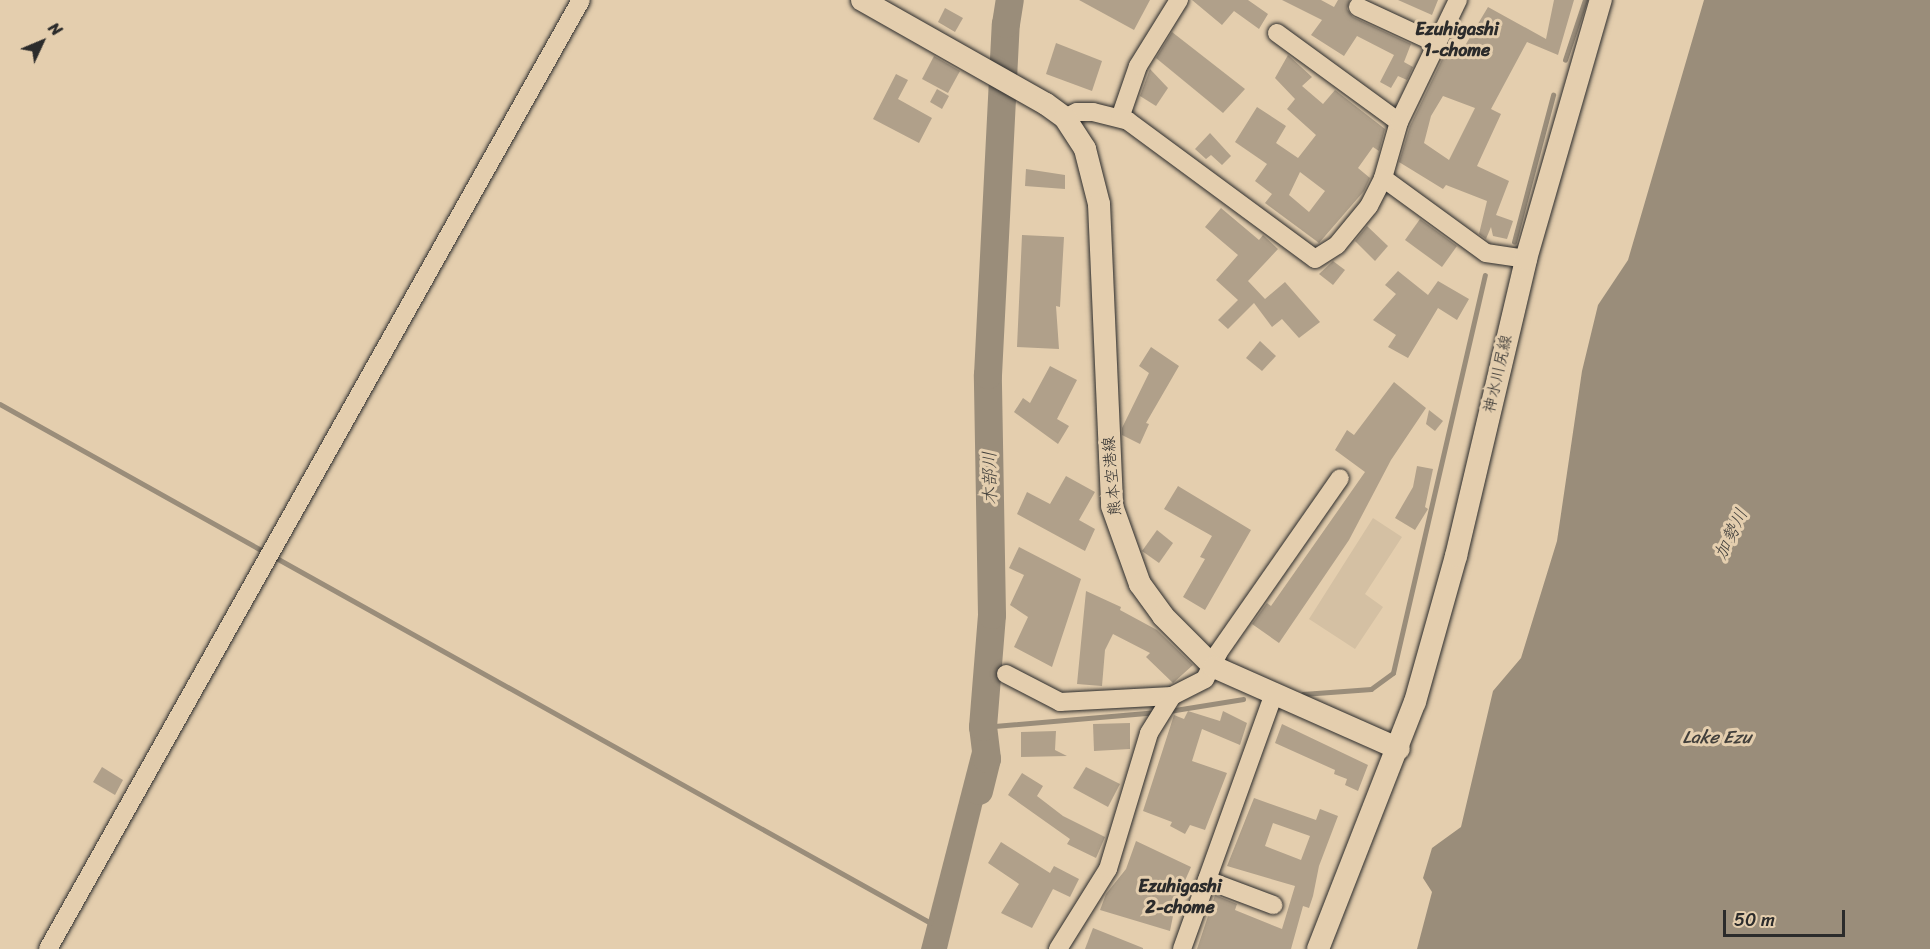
<!DOCTYPE html>
<html>
<head>
<meta charset="utf-8">
<style>
  body { margin:0 }
  #map { position:relative; width:1930px; height:949px; overflow:hidden; background:#e4ceae; font-family:Sriracha,"Klee One",sans-serif }
  div>[style] { position:absolute }
  .built>* { inset:0; background:#d4c0a3 }
  .water>* { inset:0; background:#9a8d7a }
  .stream>* { height:4.5px; margin:-2.25px; padding:0 2.25px; transform-origin:2.25px; border-radius:2.25px; background:#9a8d7a }
  .river>* { height:28px; margin:-14px; padding:0 14px; transform-origin:14px; border-radius:14px; background:#9a8d7a }
  .building>* { inset:0; background:#b0a08a }
  .roads { filter:drop-shadow(0 0 2px #2b2b2b) drop-shadow(0 0 2px #2b2b2b) }
  .minor>* { height:18px; margin:-9px; padding:0 9px; transform-origin:9px; border-radius:9px; background:#e4ceae }
  .major>* { height:22px; margin:-11px; padding:0 11px; transform-origin:11px; border-radius:11px; background:#e4ceae }
  span { translate:-50% -50%; white-space:nowrap; text-align:center; line-height:1.15; -webkit-text-stroke:6px #e4ceae; paint-order:stroke }
  .street-label { font-size:16px; color:#2b2b2b }
  .neighbourhood-label { font-size:18px; color:#2b2b2b; font-weight:700 }
  .water-label { font-size:18px; color:#413f3b; font-style:italic }
  .north { position:absolute; left:12px; top:12px; width:60px; height:60px; -webkit-text-stroke:4px #e4ceae; paint-order:stroke; rotate:46deg; font-size:16px; font-weight:700; line-height:24px; text-align:center; color:#2b2b2b }
  .north::after { content:''; display:block; margin:auto; width:21px; height:27px; background:#2b2b2b; clip-path:polygon(50% 0,100% 100%,50% 72%,0 100%) }
  .scale { position:absolute; left:1723px; top:910px; width:122px; height:27px; box-sizing:border-box; border:3px solid #2b2b2b; border-top:0; padding-left:8px; font-size:18px; line-height:21px; white-space:nowrap; color:#2b2b2b; -webkit-text-stroke:4px #e4ceae; paint-order:stroke }
</style>
</head>
<body>
<div id="map">
  <div class="built">
    <i style="clip-path:polygon(1373px 518px,1402px 537px,1365px 594px,1383px 607px,1355px 649px,1309px 619px)"></i>
  </div>
  <div class="water">
    <i style="clip-path:polygon(1704px 0,1930px 0,1930px 949px,1417px 949px,1432px 892px,1423px 878px,1432px 848px,1461px 827px,1493px 691px,1521px 658px,1557px 541px,1582px 371px,1598px 305px,1628px 260px)"></i>
    <i style="clip-path:polygon(972px 751px,995px 753px,947px 949px,921px 949px)"></i>
  </div>
  <div class="stream">
    <i style="left:1565px;top:60px;width:63px;rotate:-71.6deg"></i>
    <i style="left:1514px;top:242px;width:152px;rotate:-75.1deg"></i>
    <i style="left:0;top:404px;width:304px;rotate:29.2deg"></i>
    <i style="left:273px;top:556px;width:753px;rotate:29.15deg"></i>
    <i style="left:1303px;top:694px;width:68px;rotate:-4.2deg"></i>
    <i style="left:1371px;top:689px;width:27px;rotate:-36deg"></i>
    <i style="left:1393px;top:673px;width:408px;rotate:-77deg"></i>
    <i style="left:1169px;top:711px;width:75px;rotate:-9.2deg"></i>
    <i style="left:983px;top:727px;width:175px;rotate:-4.9deg"></i>
  </div>
  <div class="river">
    <i style="left:979px;top:791px;width:33px;rotate:-76deg"></i>
    <i style="left:987px;top:759px;width:32px;rotate:-97deg"></i>
    <i style="left:983px;top:727px;width:112px;rotate:-85.4deg"></i>
    <i style="left:992px;top:615px;width:240px;rotate:-91deg"></i>
    <i style="left:988px;top:375px;width:351px;rotate:-87.1deg"></i>
    <i style="left:1006px;top:24px;width:24px;rotate:-81deg"></i>
  </div>
  <div class="building">
    <i style="clip-path:polygon(1079px 0,1150px 0,1134px 30px)"></i>
    <i style="clip-path:polygon(1192px 0,1248px 0,1268px 14px,1259px 29px,1234px 11px,1222px 25px)"></i>
    <i style="clip-path:polygon(1282px 0,1321px 0,1334px 7px,1338px 0,1350px 0,1347px 9px,1353px 17px,1411px 44px,1404px 62px,1413px 67px,1407px 80px,1398px 76px,1391px 88px,1380px 82px,1394px 55px,1357px 36px,1344px 56px,1311px 35px,1322px 20px)"></i>
    <i style="clip-path:polygon(1398px 0,1438px 0,1432px 15px)"></i>
    <i style="clip-path:polygon(evenodd,1554px 0,1574px 0,1558px 55px,1527px 42px,1491px 109px,1501px 114px,1477px 166px,1509px 181px,1496px 215px,1513px 221px,1507px 239px,1493px 236px,1491px 227px,1486px 239px,1479px 234px,1487px 201px,1446px 185px,1443px 189px,1399px 162px,1410px 126px,1451px 41px,1463px 49px,1488px 7px,1546px 39px,1554px 0,1443px 96px,1475px 108px,1449px 160px,1424px 143px,1431px 116px,1443px 96px)"></i>
    <i style="clip-path:polygon(945px 8px,963px 18px,955px 32px,938px 22px)"></i>
    <i style="clip-path:polygon(1172px 32px,1245px 89px,1223px 113px,1156px 58px)"></i>
    <i style="clip-path:polygon(1056px 43px,1102px 61px,1092px 91px,1046px 74px)"></i>
    <i style="clip-path:polygon(evenodd,1288px 55px,1312px 77px,1302px 86px,1323px 104px,1335px 90px,1385px 129px,1379px 151px,1373px 147px,1358px 168px,1370px 178px,1364px 191px,1319px 243px,1265px 203px,1272px 194px,1255px 181px,1267px 164px,1235px 142px,1257px 107px,1286px 126px,1276px 143px,1298px 158px,1316px 135px,1287px 109px,1295px 99px,1275px 78px,1288px 55px,1300px 172px,1325px 191px,1309px 212px,1289px 195px,1300px 172px)"></i>
    <i style="clip-path:polygon(934px 56px,960px 71px,948px 93px,922px 79px)"></i>
    <i style="clip-path:polygon(1150px 69px,1168px 88px,1156px 106px,1140px 96px)"></i>
    <i style="clip-path:polygon(896px 74px,908px 80px,898px 99px,932px 118px,919px 143px,873px 119px)"></i>
    <i style="clip-path:polygon(937px 89px,949px 96px,942px 109px,930px 102px)"></i>
    <i style="clip-path:polygon(1210px 133px,1231px 156px,1222px 165px,1211px 155px,1206px 159px,1195px 149px)"></i>
    <i style="clip-path:polygon(1026px 169px,1065px 175px,1065px 189px,1025px 186px)"></i>
    <i style="clip-path:polygon(1221px 208px,1259px 240px,1263px 235px,1278px 249px,1248px 281px,1265px 299px,1285px 282px,1320px 322px,1299px 338px,1282px 319px,1272px 327px,1254px 303px,1228px 329px,1218px 320px,1238px 300px,1216px 280px,1238px 255px,1205px 227px)"></i>
    <i style="clip-path:polygon(1420px 219px,1457px 246px,1442px 267px,1405px 240px)"></i>
    <i style="clip-path:polygon(1367px 226px,1388px 246px,1375px 261px,1355px 241px)"></i>
    <i style="clip-path:polygon(1022px 235px,1064px 237px,1060px 307px,1056px 306px,1059px 349px,1017px 347px)"></i>
    <i style="clip-path:polygon(1333px 261px,1345px 270px,1333px 285px,1319px 274px)"></i>
    <i style="clip-path:polygon(1398px 271px,1428px 295px,1438px 281px,1469px 299px,1457px 320px,1438px 308px,1408px 358px,1388px 347px,1396px 335px,1373px 320px,1396px 294px,1385px 285px)"></i>
    <i style="clip-path:polygon(1260px 341px,1276px 356px,1262px 371px,1246px 358px)"></i>
    <i style="clip-path:polygon(1151px 347px,1179px 366px,1146px 423px,1149px 424px,1140px 444px,1122px 435px,1122px 428px,1149px 373px,1139px 366px)"></i>
    <i style="clip-path:polygon(1050px 366px,1077px 380px,1057px 419px,1069px 426px,1058px 444px,1014px 412px,1023px 398px,1030px 403px)"></i>
    <i style="clip-path:polygon(1394px 382px,1426px 408px,1391px 460px,1349px 540px,1279px 643px,1252px 624px,1267px 603px,1271px 606px,1365px 472px,1335px 450px,1347px 430px,1354px 435px)"></i>
    <i style="clip-path:polygon(1429px 410px,1443px 421px,1435px 431px,1426px 424px)"></i>
    <i style="clip-path:polygon(1417px 466px,1433px 469px,1425px 507px,1428px 509px,1415px 530px,1395px 518px,1413px 487px)"></i>
    <i style="clip-path:polygon(1066px 476px,1095px 492px,1079px 520px,1095px 529px,1085px 551px,1017px 514px,1027px 492px,1050px 504px)"></i>
    <i style="clip-path:polygon(1178px 486px,1251px 530px,1205px 610px,1183px 597px,1205px 559px,1200px 557px,1212px 536px,1164px 509px)"></i>
    <i style="clip-path:polygon(1157px 530px,1173px 543px,1159px 563px,1142px 551px)"></i>
    <i style="clip-path:polygon(1019px 547px,1081px 579px,1052px 667px,1014px 647px,1028px 617px,1010px 605px,1024px 575px,1009px 568px)"></i>
    <i style="clip-path:polygon(1086px 591px,1121px 607px,1120px 610px,1157px 630px,1193px 665px,1173px 683px,1146px 657px,1150px 653px,1113px 634px,1105px 650px,1102px 686px,1077px 684px)"></i>
    <i style="clip-path:polygon(1188px 711px,1220px 721px,1223px 711px,1247px 723px,1240px 745px,1202px 729px,1192px 761px,1227px 773px,1205px 830px,1190px 825px,1185px 834px,1170px 826px,1172px 822px,1143px 811px,1174px 715px,1184px 719px)"></i>
    <i style="clip-path:polygon(1130px 723px,1130px 749px,1094px 751px,1093px 724px)"></i>
    <i style="clip-path:polygon(1282px 724px,1368px 765px,1358px 791px,1345px 785px,1347px 779px,1334px 774px,1335px 770px,1275px 743px)"></i>
    <i style="clip-path:polygon(1056px 731px,1055px 750px,1067px 756px,1021px 757px,1021px 732px)"></i>
    <i style="clip-path:polygon(102px 767px,123px 780px,115px 795px,93px 782px)"></i>
    <i style="clip-path:polygon(1086px 767px,1120px 784px,1108px 807px,1073px 788px)"></i>
    <i style="clip-path:polygon(1022px 773px,1043px 786px,1037px 796px,1063px 816px,1105px 837px,1096px 858px,1067px 844px,1070px 839px,1008px 795px)"></i>
    <i style="clip-path:polygon(evenodd,1254px 798px,1316px 820px,1320px 809px,1338px 816px,1319px 866px,1313px 896px,1309px 908px,1303px 906px,1291px 949px,1197px 949px,1215px 895px,1237px 904px,1235px 910px,1282px 929px,1295px 886px,1227px 866px,1254px 798px,1273px 823px,1310px 836px,1301px 860px,1265px 846px,1273px 823px)"></i>
    <i style="clip-path:polygon(1136px 841px,1191px 867px,1176px 901px,1170px 931px,1100px 910px,1106px 894px,1126px 869px)"></i>
    <i style="clip-path:polygon(1001px 842px,1050px 873px,1054px 866px,1079px 879px,1070px 897px,1053px 889px,1032px 928px,1001px 913px,1019px 884px,988px 863px)"></i>
    <i style="clip-path:polygon(1093px 928px,1143px 948px,1143px 949px,1085px 949px)"></i>
  </div>
  <div class="roads">
    <div class="minor">
      <i style="left:1358px;top:7px;width:86px;rotate:24.8deg"></i>
      <i style="left:1277px;top:33px;width:151px;rotate:36.1deg"></i>
      <i style="left:1065px;top:118px;width:13px;rotate:-27deg"></i>
      <i style="left:1077px;top:112px;width:16px"></i>
      <i style="left:1093px;top:112px;width:36px;rotate:14deg"></i>
      <i style="left:1128px;top:121px;width:232px;rotate:36.4deg"></i>
      <i style="left:1315px;top:259px;width:26px;rotate:-32deg"></i>
      <i style="left:1337px;top:245px;width:50px;rotate:-50.6deg"></i>
      <i style="left:1369px;top:206px;width:31px;rotate:-63deg"></i>
      <i style="left:1383px;top:178px;width:58px;rotate:-74.1deg"></i>
      <i style="left:1399px;top:122px;width:136px;rotate:-64.2deg"></i>
      <i style="left:1120px;top:118px;width:55px;rotate:-70.9deg"></i>
      <i style="left:1138px;top:66px;width:78px;rotate:-58.2deg"></i>
      <i style="left:1383px;top:178px;width:127px;rotate:36.1deg"></i>
      <i style="left:1486px;top:253px;width:40px;rotate:8.5deg"></i>
      <i style="left:1006px;top:674px;width:61px;rotate:27.4deg"></i>
      <i style="left:1060px;top:702px;width:112px;rotate:-3.1deg"></i>
      <i style="left:1172px;top:696px;width:37px;rotate:-27deg"></i>
      <i style="left:1205px;top:679px;width:29px;rotate:-63deg"></i>
      <i style="left:1218px;top:653px;width:213px;rotate:-55.1deg"></i>
      <i style="left:1207px;top:880px;width:71px;rotate:20.7deg"></i>
      <i style="left:48px;top:949px;width:1088px;rotate:-60.68deg"></i>
      <i style="left:1058px;top:949px;width:94px;rotate:-58deg"></i>
      <i style="left:1108px;top:869px;width:142px;rotate:-73.2deg"></i>
      <i style="left:1149px;top:733px;width:44px;rotate:-58.1deg"></i>
      <i style="left:1182px;top:949px;width:269px;rotate:-70.2deg"></i>
    </div>
    <div class="major">
      <i style="left:862px;top:0;width:211px;rotate:29.5deg"></i>
      <i style="left:1046px;top:104px;width:24px;rotate:36deg"></i>
      <i style="left:1065px;top:118px;width:37px;rotate:57deg"></i>
      <i style="left:1085px;top:149px;width:57px;rotate:75.7deg"></i>
      <i style="left:1099px;top:204px;width:302px;rotate:87.5deg"></i>
      <i style="left:1112px;top:506px;width:83px;rotate:70.3deg"></i>
      <i style="left:1140px;top:584px;width:39px;rotate:54deg"></i>
      <i style="left:1163px;top:616px;width:72px;rotate:45deg"></i>
      <i style="left:1214px;top:667px;width:202px;rotate:23.9deg"></i>
      <i style="left:1318px;top:949px;width:265px;rotate:-68.6deg"></i>
      <i style="left:1415px;top:702px;width:152px;rotate:-74.3deg"></i>
      <i style="left:1456px;top:556px;width:305px;rotate:-76.7deg"></i>
      <i style="left:1526px;top:259px;width:270px;rotate:-73.9deg"></i>
    </div>
  </div>
  <div class="street-label">
    <span style="left:1498px;top:374px;rotate:-77deg">神水川尻線</span>
    <span style="left:1112px;top:476px;rotate:-95deg">熊本空港線</span>
  </div>
  <div class="neighbourhood-label">
    <span style="left:1457px;top:40px">Ezuhigashi<br>1-chome</span>
    <span style="left:1180px;top:897px">Ezuhigashi<br>2-chome</span>
  </div>
  <div class="water-label">
    <span style="left:990px;top:478px;rotate:-91deg">木部川</span>
    <span style="left:1731px;top:534px;rotate:-64deg">加勢川</span>
    <span style="left:1717px;top:737px">Lake Ezu</span>
  </div>
  <div class="north">N</div>
  <div class="scale">50 m</div>
</div>
</body>
</html>
